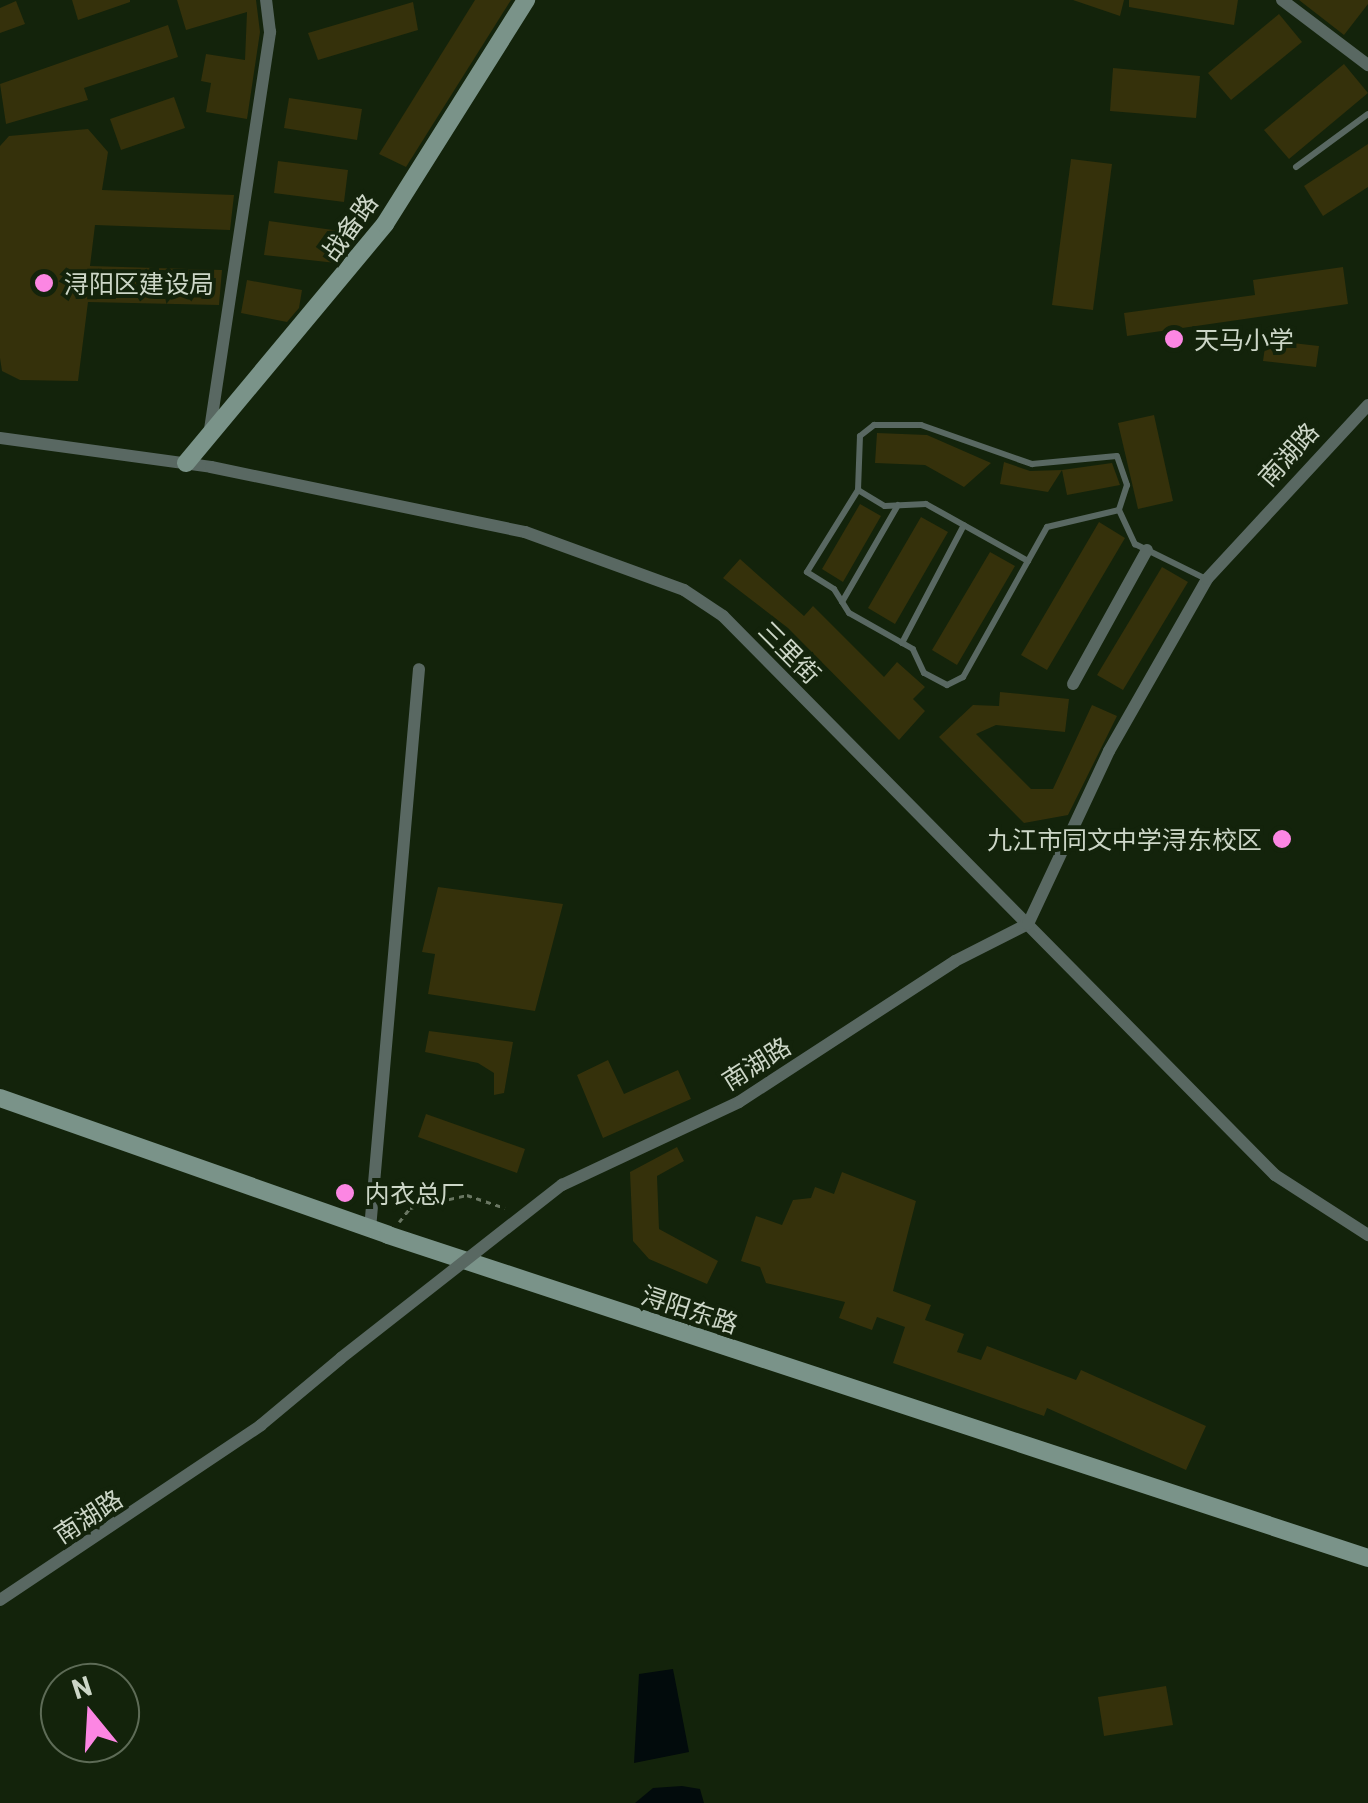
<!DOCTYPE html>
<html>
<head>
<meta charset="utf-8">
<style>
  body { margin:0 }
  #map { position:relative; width:1368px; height:1803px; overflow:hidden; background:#13230b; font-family:Barlow,"Noto Sans SC",sans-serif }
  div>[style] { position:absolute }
  .water>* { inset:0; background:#020b0c }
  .building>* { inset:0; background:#35310b }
  .path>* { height:2.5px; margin-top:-1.25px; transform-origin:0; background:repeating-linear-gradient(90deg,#6a7763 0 5px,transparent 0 10px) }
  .lane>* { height:6px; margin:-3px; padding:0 3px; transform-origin:3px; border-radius:3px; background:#596862 }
  .street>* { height:12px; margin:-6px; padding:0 6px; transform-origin:6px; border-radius:6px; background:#596862 }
  .secondary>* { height:18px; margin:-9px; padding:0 9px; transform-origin:9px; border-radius:9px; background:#7a9389 }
  .street-bridge>* { height:12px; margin:-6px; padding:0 6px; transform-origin:6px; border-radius:6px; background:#596862 }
  .dots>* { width:28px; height:28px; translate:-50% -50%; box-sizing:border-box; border:5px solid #13230b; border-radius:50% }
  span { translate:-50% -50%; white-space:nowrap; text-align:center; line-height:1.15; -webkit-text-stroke:8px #13230b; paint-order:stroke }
  .street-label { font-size:25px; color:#ccd6c7 }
  .poi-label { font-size:25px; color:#ccd6c7 }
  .left { translate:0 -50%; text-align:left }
  .right { translate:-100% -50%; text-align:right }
  .north { position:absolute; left:40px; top:1663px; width:100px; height:100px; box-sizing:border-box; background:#13230b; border:2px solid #5d6b56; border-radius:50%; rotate:342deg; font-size:28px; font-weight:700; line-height:40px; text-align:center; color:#ccd6c7 }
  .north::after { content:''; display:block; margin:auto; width:35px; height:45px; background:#fc86e3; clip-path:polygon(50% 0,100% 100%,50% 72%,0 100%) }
</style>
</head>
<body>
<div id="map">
  <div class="water">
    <i style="clip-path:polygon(673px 1669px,689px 1752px,634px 1763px,639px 1674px)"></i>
    <i style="clip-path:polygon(682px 1786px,700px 1789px,704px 1803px,635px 1803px,653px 1788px)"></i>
  </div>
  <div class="building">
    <i style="clip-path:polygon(72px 0,130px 0,130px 2px,78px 20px)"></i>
    <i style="clip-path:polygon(177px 0,256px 0,260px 32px,247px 119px,206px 112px,211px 83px,201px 81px,206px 54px,245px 60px,247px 12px,186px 30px)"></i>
    <i style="clip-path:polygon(475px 0,511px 0,406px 167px,379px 154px)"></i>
    <i style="clip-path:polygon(1073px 0,1124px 0,1120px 16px)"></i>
    <i style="clip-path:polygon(1129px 0,1238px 0,1234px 25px,1129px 7px)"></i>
    <i style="clip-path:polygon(1299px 0,1368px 0,1368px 4px,1344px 35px)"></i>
    <i style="clip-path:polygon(16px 1px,25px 24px,0 33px,0 8px)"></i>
    <i style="clip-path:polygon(413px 2px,418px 30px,318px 60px,308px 33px)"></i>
    <i style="clip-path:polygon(1279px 14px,1302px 42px,1231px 100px,1208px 73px)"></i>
    <i style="clip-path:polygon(168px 25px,178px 57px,84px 88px,88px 100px,6px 124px,0 84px)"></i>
    <i style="clip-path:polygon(1344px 64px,1368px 93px,1289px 159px,1264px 130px)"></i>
    <i style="clip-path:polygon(1113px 68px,1200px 76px,1196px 118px,1110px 111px)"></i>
    <i style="clip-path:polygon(174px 97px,185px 128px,121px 150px,110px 119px)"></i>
    <i style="clip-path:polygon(289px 98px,362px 109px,357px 140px,284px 128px)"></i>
    <i style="clip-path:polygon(88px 129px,108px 152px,102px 190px,234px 195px,230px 230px,95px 225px,90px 266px,222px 270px,219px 305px,88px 302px,78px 381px,20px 380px,2px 371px,0 358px,0 146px,9px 136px)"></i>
    <i style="clip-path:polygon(1368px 144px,1368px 187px,1323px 216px,1304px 186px)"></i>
    <i style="clip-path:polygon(1071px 159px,1112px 164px,1093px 310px,1052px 305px)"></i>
    <i style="clip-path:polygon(278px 161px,348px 170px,344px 202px,274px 193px)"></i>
    <i style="clip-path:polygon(269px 221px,340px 231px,336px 263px,264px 255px)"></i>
    <i style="clip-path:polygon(1343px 267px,1348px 304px,1127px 336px,1124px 313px,1255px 295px,1253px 280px)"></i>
    <i style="clip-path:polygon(247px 280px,302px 290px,299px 308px,287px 322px,241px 313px)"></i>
    <i style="clip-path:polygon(1266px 340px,1319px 346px,1316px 367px,1263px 361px)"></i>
    <i style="clip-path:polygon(1154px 415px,1173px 501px,1138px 509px,1118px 423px)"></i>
    <i style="clip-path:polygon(877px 433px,927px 435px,991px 463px,964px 487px,925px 465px,875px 463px)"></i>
    <i style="clip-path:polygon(1004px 462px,1030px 471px,1062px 470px,1048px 492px,1000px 484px)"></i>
    <i style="clip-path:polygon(1112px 463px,1120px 485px,1067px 495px,1062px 470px)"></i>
    <i style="clip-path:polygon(860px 504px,881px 516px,843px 582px,822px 569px)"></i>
    <i style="clip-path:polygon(921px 517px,948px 532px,895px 624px,868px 608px)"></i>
    <i style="clip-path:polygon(1099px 522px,1125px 538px,1047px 670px,1021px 655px)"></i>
    <i style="clip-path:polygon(990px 552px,1015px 566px,957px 665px,932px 650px)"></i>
    <i style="clip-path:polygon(740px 559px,804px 616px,813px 606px,884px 677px,897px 662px,925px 687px,913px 699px,925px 711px,899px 740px,788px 628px,723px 578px)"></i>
    <i style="clip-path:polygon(1162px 567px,1188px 582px,1123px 690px,1097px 675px)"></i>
    <i style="clip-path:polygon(1000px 692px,1069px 699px,1065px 732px,996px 725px,976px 734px,1031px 789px,1053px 789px,1092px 705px,1117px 716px,1068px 815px,1024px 823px,939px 737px,973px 705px,999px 706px)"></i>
    <i style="clip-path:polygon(438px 887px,563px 904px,535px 1011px,428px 994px,435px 954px,422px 952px)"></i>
    <i style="clip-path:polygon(429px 1031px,513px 1042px,504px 1093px,494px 1095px,494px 1073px,478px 1063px,425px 1052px)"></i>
    <i style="clip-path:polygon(608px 1060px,624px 1094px,678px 1070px,691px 1099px,603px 1138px,577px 1075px)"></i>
    <i style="clip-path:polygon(426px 1114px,525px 1149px,517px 1173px,418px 1137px)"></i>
    <i style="clip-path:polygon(677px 1147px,684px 1161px,657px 1176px,659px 1229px,718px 1261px,707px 1284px,649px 1259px,633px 1241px,630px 1172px)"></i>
    <i style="clip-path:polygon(842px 1172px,916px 1201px,893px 1291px,931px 1305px,925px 1320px,964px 1334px,957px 1352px,981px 1360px,987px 1346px,1076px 1380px,1081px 1370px,1206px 1426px,1186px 1470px,1047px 1408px,1044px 1416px,893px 1363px,905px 1327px,877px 1317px,872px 1330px,839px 1318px,845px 1302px,766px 1283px,760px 1267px,741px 1261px,756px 1216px,782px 1225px,793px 1200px,811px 1198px,815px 1187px,834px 1194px)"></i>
    <i style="clip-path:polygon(1166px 1686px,1173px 1725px,1104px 1736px,1098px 1697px)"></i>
  </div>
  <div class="path">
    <i style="left:399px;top:1222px;width:18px;rotate:-52deg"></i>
    <i style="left:410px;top:1208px;width:58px;rotate:-12.8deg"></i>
    <i style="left:467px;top:1195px;width:40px;rotate:18.9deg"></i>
  </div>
  <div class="lane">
    <i style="left:1296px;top:167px;width:89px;rotate:-36.4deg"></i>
    <i style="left:858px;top:490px;width:31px;rotate:31deg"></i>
    <i style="left:885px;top:506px;width:41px;rotate:-2.8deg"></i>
    <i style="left:926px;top:504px;width:117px;rotate:29.2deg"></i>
    <i style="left:1119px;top:510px;width:74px;rotate:166.7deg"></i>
    <i style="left:1047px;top:527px;width:172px;rotate:119.2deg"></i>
    <i style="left:963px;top:677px;width:18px;rotate:153deg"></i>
    <i style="left:947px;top:685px;width:26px;rotate:-152deg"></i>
    <i style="left:924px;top:673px;width:26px;rotate:-115deg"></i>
    <i style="left:913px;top:649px;width:73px;rotate:-150.6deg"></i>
    <i style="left:849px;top:613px;width:28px;rotate:-122deg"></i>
    <i style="left:834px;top:589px;width:32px;rotate:-148deg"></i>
    <i style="left:807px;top:572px;width:97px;rotate:-58.1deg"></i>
    <i style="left:858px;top:490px;width:54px;rotate:-87.9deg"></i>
    <i style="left:860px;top:436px;width:18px;rotate:-38deg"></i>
    <i style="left:874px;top:425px;width:47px"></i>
    <i style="left:921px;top:425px;width:118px;rotate:19.4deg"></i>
    <i style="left:1032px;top:464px;width:85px;rotate:-5.4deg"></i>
    <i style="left:1117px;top:456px;width:31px;rotate:71deg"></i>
    <i style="left:1127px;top:485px;width:26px;rotate:108deg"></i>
    <i style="left:1119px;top:510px;width:38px;rotate:65deg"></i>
    <i style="left:1135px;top:544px;width:79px;rotate:26.2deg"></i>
    <i style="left:842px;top:602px;width:112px;rotate:-60deg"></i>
    <i style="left:902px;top:643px;width:133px;rotate:-62.3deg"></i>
  </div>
  <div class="street">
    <i style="left:1282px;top:0;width:108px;rotate:37.1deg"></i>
    <i style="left:209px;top:436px;width:409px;rotate:-81.4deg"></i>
    <i style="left:270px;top:32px;width:32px;rotate:-97deg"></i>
    <i style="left:0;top:438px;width:213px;rotate:7.8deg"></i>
    <i style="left:211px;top:467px;width:321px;rotate:11.7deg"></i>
    <i style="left:525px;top:532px;width:169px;rotate:20deg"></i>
    <i style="left:684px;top:590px;width:47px;rotate:33.7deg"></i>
    <i style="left:723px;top:616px;width:786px;rotate:45.36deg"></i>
    <i style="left:1275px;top:1175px;width:111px;rotate:32.8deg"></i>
    <i style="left:1073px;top:684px;width:153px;rotate:-61.1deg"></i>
    <i style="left:562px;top:1185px;width:195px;rotate:-25.1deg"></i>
    <i style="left:739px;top:1102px;width:258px;rotate:-33.1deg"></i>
    <i style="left:955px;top:961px;width:82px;rotate:-26.9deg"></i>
    <i style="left:1028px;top:924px;width:191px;rotate:-64.9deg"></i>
    <i style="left:1109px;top:751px;width:198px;rotate:-60.3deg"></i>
    <i style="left:1207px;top:579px;width:237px;rotate:-47.2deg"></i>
    <i style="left:370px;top:1229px;width:562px;rotate:-85deg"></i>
    <i style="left:0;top:1600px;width:314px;rotate:-33.8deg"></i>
    <i style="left:261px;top:1425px;width:104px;rotate:-39.9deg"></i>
  </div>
  <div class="secondary">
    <i style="left:186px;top:463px;width:311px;rotate:-50.2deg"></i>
    <i style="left:385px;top:224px;width:265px;rotate:-57.8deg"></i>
    <i style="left:0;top:1098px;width:411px;rotate:19.4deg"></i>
    <i style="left:388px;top:1235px;width:1032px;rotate:18.24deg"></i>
  </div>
  <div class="street-bridge">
    <i style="left:341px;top:1358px;width:281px;rotate:-38.1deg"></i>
  </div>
  <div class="dots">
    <i style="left:44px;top:283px;background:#fc86e3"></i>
    <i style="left:1174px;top:339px;background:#fc86e3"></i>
    <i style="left:1282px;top:839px;background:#fc86e3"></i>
    <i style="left:345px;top:1193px;background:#fc86e3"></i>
  </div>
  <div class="street-label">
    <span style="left:349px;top:227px;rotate:-54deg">战备路</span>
    <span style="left:1288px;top:454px;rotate:-48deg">南湖路</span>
    <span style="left:790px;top:652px;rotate:45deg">三里街</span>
    <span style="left:756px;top:1063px;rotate:-32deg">南湖路</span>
    <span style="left:690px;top:1309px;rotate:18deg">浔阳东路</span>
    <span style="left:88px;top:1516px;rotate:-33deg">南湖路</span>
  </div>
  <div class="poi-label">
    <span class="left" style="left:64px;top:283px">浔阳区建设局</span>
    <span class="left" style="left:1194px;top:339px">天马小学</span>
    <span class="right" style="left:1262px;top:839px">九江市同文中学浔东校区</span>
    <span class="left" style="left:365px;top:1193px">内衣总厂</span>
  </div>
  <div class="north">N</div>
</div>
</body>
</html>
